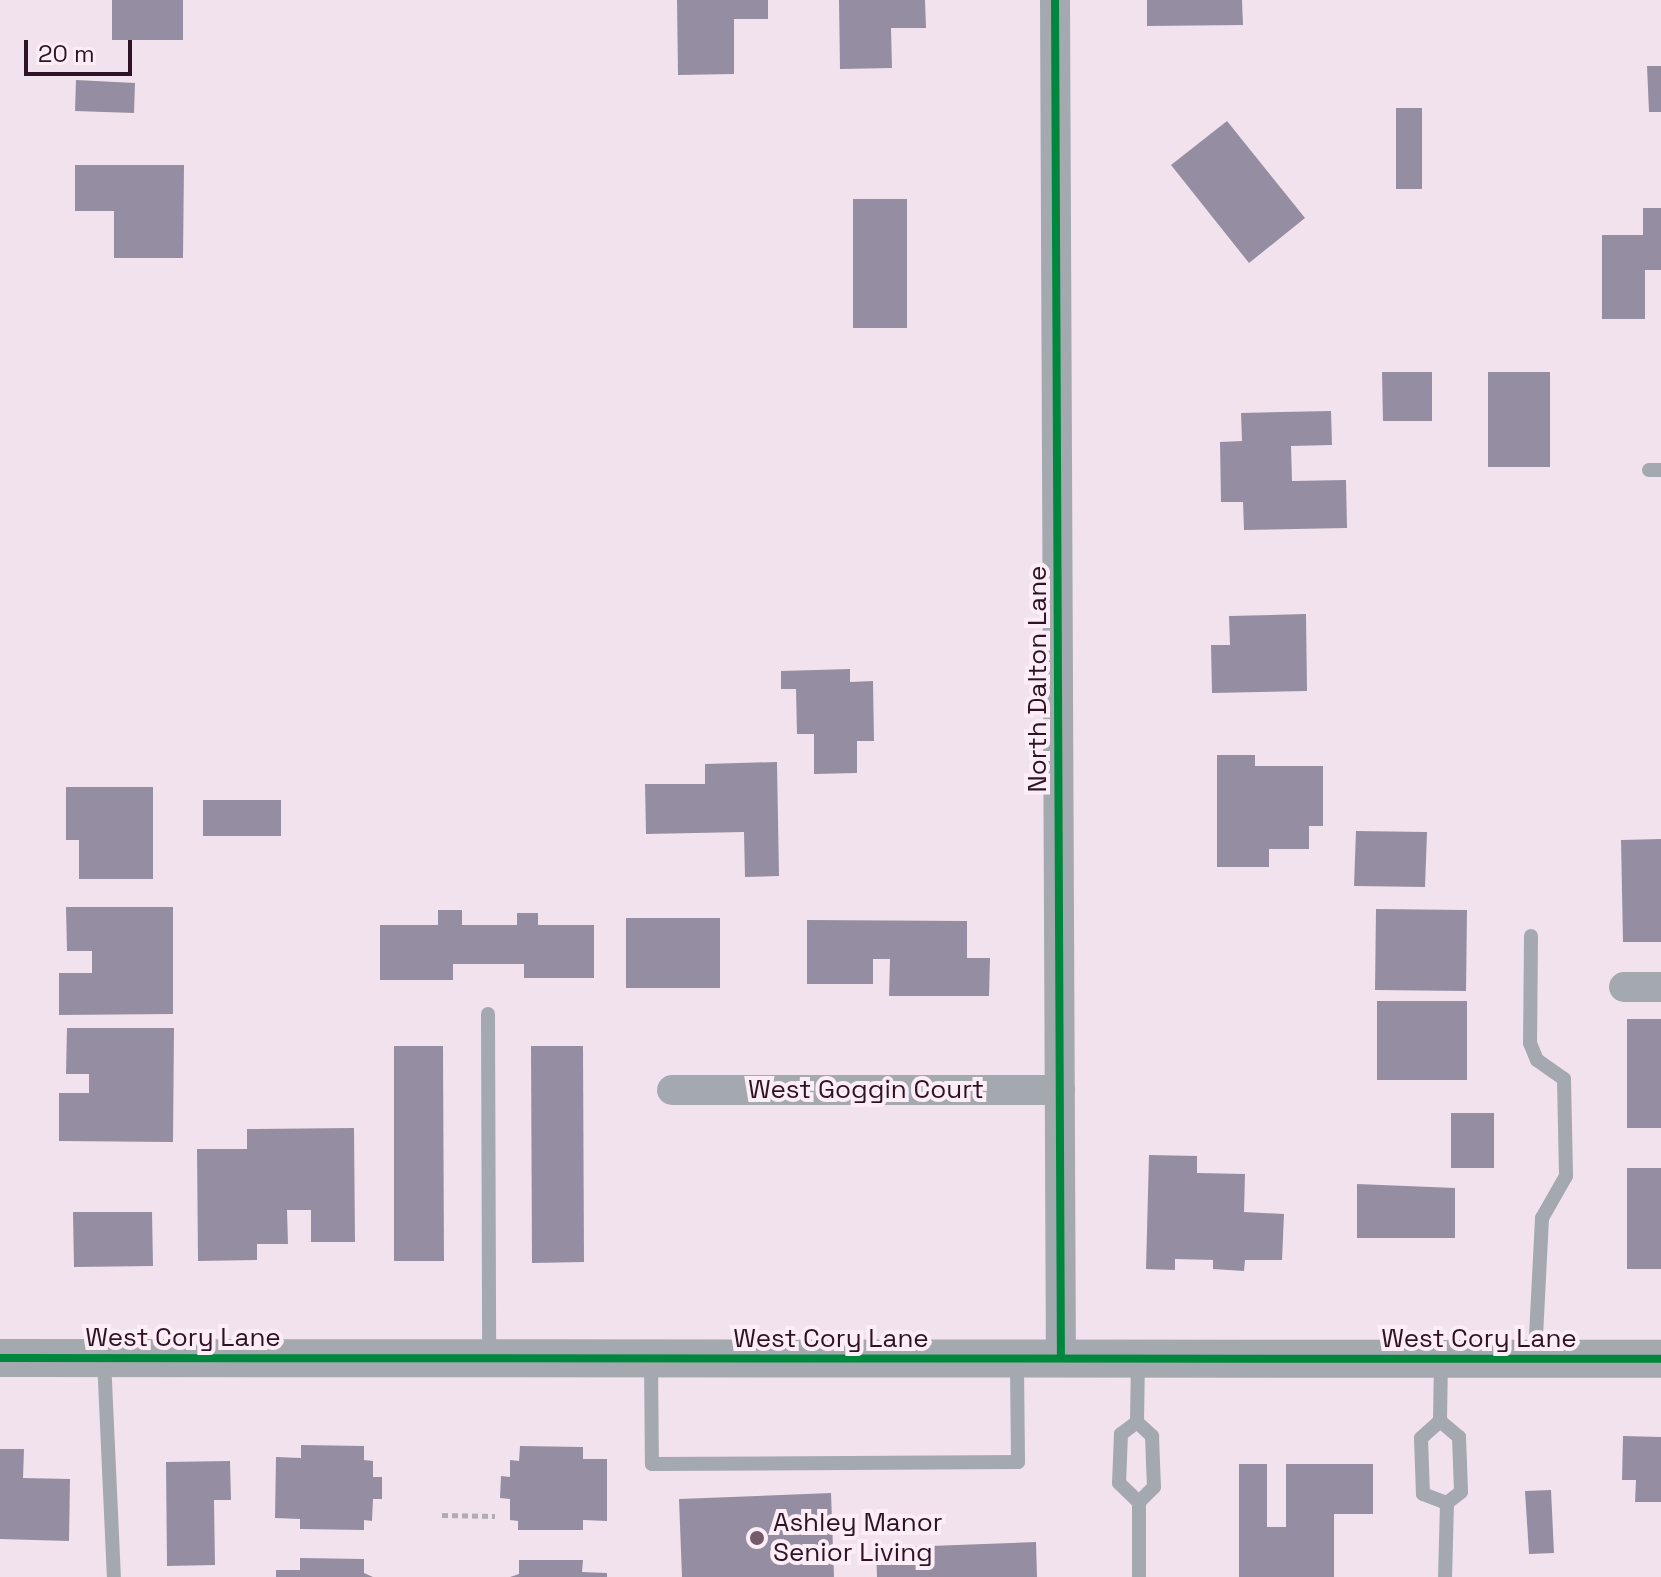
<!DOCTYPE html>
<html>
<head>
<meta charset="utf-8">
<style>
  body { margin:0 }
  #map { position:relative; width:1661px; height:1577px; overflow:hidden; background:#f2e2ed; font-family:"Space Grotesk",sans-serif }
  div>[style] { position:absolute }
  .building>* { inset:0; background:#958ea2 }
  .path>* { height:5px; margin-top:-2.5px; transform-origin:0; background:repeating-linear-gradient(90deg,#aeadb5 0 6px,transparent 0 10px) }
  .service>* { height:14px; margin:-7px; padding:0 7px; transform-origin:7px; border-radius:7px; background:#a3a9af }
  .minor>* { height:30px; margin:-15px; padding:0 15px; transform-origin:15px; border-radius:15px; background:#a3a9af }
  .tertiary>* { height:38px; margin:-19px; padding:0 19px; transform-origin:19px; border-radius:19px; background:#a3a9af }
  .cycleway>* { height:8px; margin:-4px; padding:0 4px; transform-origin:4px; border-radius:4px; background:#00873e }
  .dots>* { width:22px; height:22px; translate:-50% -50%; box-sizing:border-box; border:4px solid #fdedf7; border-radius:50% }
  span { translate:-50% -50%; white-space:nowrap; text-align:center; line-height:1.15; -webkit-text-stroke:8px #fdedf7; paint-order:stroke }
  .street-label { font-size:26px; color:#2e1327 }
  .poi-label { font-size:26px; color:#2e1327 }
  .left { translate:0 -50%; text-align:left }
  .scale { position:absolute; left:24px; top:40px; width:108px; height:36px; box-sizing:border-box; border:4px solid #2e1327; border-top:0; padding-left:10px; font-size:24px; line-height:28px; white-space:nowrap; color:#2e1327; -webkit-text-stroke:6px #fdedf7; paint-order:stroke }
</style>
</head>
<body>
<div id="map">
  <div class="building">
    <i style="clip-path:polygon(112px 0,183px 0,183px 40px,112px 40px)"></i>
    <i style="clip-path:polygon(677px 0,768px 0,768px 19px,734px 19px,734px 74px,678px 75px)"></i>
    <i style="clip-path:polygon(839px 0,925px 0,926px 28px,891px 28px,892px 68px,840px 69px)"></i>
    <i style="clip-path:polygon(1147px 0,1242px 0,1243px 25px,1147px 26px)"></i>
    <i style="clip-path:polygon(1647px 66px,1661px 66px,1661px 112px,1649px 112px)"></i>
    <i style="clip-path:polygon(76px 80px,135px 83px,134px 113px,75px 111px)"></i>
    <i style="clip-path:polygon(1396px 108px,1422px 108px,1422px 189px,1396px 189px)"></i>
    <i style="clip-path:polygon(1227px 121px,1305px 218px,1249px 263px,1171px 165px)"></i>
    <i style="clip-path:polygon(75px 165px,184px 165px,183px 258px,114px 258px,114px 211px,75px 211px)"></i>
    <i style="clip-path:polygon(853px 199px,907px 199px,907px 328px,853px 328px)"></i>
    <i style="clip-path:polygon(1643px 208px,1661px 208px,1661px 270px,1645px 270px,1645px 319px,1602px 319px,1602px 235px,1643px 235px)"></i>
    <i style="clip-path:polygon(1382px 372px,1432px 372px,1432px 421px,1383px 421px)"></i>
    <i style="clip-path:polygon(1488px 372px,1550px 372px,1550px 467px,1488px 467px)"></i>
    <i style="clip-path:polygon(1331px 411px,1332px 445px,1291px 446px,1292px 481px,1346px 480px,1347px 528px,1244px 530px,1243px 502px,1221px 502px,1220px 442px,1242px 441px,1241px 413px)"></i>
    <i style="clip-path:polygon(1306px 614px,1307px 691px,1212px 693px,1211px 645px,1230px 645px,1229px 616px)"></i>
    <i style="clip-path:polygon(850px 669px,850px 682px,873px 681px,874px 741px,857px 741px,857px 773px,814px 774px,814px 734px,797px 734px,796px 689px,781px 689px,781px 671px)"></i>
    <i style="clip-path:polygon(1217px 755px,1255px 755px,1255px 766px,1323px 766px,1323px 826px,1309px 826px,1309px 849px,1269px 849px,1269px 867px,1217px 867px)"></i>
    <i style="clip-path:polygon(777px 762px,779px 876px,745px 877px,744px 832px,646px 834px,645px 784px,705px 784px,705px 764px)"></i>
    <i style="clip-path:polygon(66px 787px,153px 787px,153px 879px,79px 879px,79px 840px,66px 840px)"></i>
    <i style="clip-path:polygon(203px 800px,281px 800px,281px 836px,203px 836px)"></i>
    <i style="clip-path:polygon(1356px 831px,1427px 832px,1425px 887px,1354px 886px)"></i>
    <i style="clip-path:polygon(1661px 839px,1661px 942px,1623px 942px,1621px 840px)"></i>
    <i style="clip-path:polygon(66px 907px,173px 907px,173px 1014px,59px 1015px,59px 973px,92px 973px,92px 951px,67px 951px)"></i>
    <i style="clip-path:polygon(1376px 909px,1467px 910px,1466px 991px,1375px 990px)"></i>
    <i style="clip-path:polygon(438px 910px,462px 910px,462px 925px,517px 925px,517px 913px,538px 913px,538px 925px,594px 925px,594px 978px,524px 978px,524px 964px,453px 964px,453px 980px,380px 980px,380px 925px,438px 925px)"></i>
    <i style="clip-path:polygon(626px 918px,720px 918px,720px 988px,626px 988px)"></i>
    <i style="clip-path:polygon(807px 920px,967px 921px,967px 958px,990px 958px,989px 996px,889px 996px,890px 959px,873px 959px,873px 984px,807px 984px)"></i>
    <i style="clip-path:polygon(1377px 1001px,1467px 1001px,1467px 1080px,1377px 1080px)"></i>
    <i style="clip-path:polygon(1627px 1019px,1661px 1019px,1661px 1128px,1627px 1128px)"></i>
    <i style="clip-path:polygon(67px 1028px,174px 1028px,173px 1142px,59px 1141px,59px 1093px,89px 1093px,89px 1074px,66px 1074px)"></i>
    <i style="clip-path:polygon(394px 1046px,443px 1046px,444px 1261px,394px 1261px)"></i>
    <i style="clip-path:polygon(531px 1046px,583px 1046px,584px 1262px,532px 1263px)"></i>
    <i style="clip-path:polygon(1451px 1113px,1494px 1113px,1494px 1168px,1451px 1168px)"></i>
    <i style="clip-path:polygon(354px 1128px,355px 1242px,311px 1242px,311px 1210px,287px 1210px,288px 1244px,257px 1244px,257px 1260px,198px 1261px,197px 1149px,247px 1149px,247px 1129px)"></i>
    <i style="clip-path:polygon(1149px 1155px,1197px 1156px,1197px 1173px,1245px 1174px,1244px 1212px,1284px 1214px,1282px 1260px,1245px 1260px,1244px 1271px,1213px 1269px,1213px 1260px,1175px 1259px,1175px 1270px,1146px 1269px)"></i>
    <i style="clip-path:polygon(1627px 1168px,1661px 1168px,1661px 1269px,1627px 1269px)"></i>
    <i style="clip-path:polygon(1357px 1184px,1455px 1188px,1455px 1238px,1357px 1238px)"></i>
    <i style="clip-path:polygon(73px 1212px,152px 1212px,153px 1266px,74px 1267px)"></i>
    <i style="clip-path:polygon(1623px 1436px,1661px 1437px,1661px 1502px,1635px 1502px,1636px 1480px,1622px 1480px)"></i>
    <i style="clip-path:polygon(301px 1445px,364px 1446px,364px 1460px,373px 1461px,373px 1477px,382px 1477px,382px 1499px,373px 1499px,372px 1521px,364px 1520px,364px 1530px,300px 1529px,300px 1519px,275px 1518px,276px 1457px,301px 1458px)"></i>
    <i style="clip-path:polygon(520px 1446px,583px 1447px,583px 1459px,607px 1459px,607px 1521px,583px 1520px,583px 1530px,518px 1530px,518px 1521px,510px 1520px,510px 1499px,500px 1498px,501px 1476px,510px 1477px,510px 1460px,519px 1461px)"></i>
    <i style="clip-path:polygon(0 1449px,24px 1449px,23px 1478px,70px 1479px,69px 1541px,0 1539px)"></i>
    <i style="clip-path:polygon(230px 1461px,231px 1500px,214px 1500px,215px 1565px,167px 1566px,166px 1462px)"></i>
    <i style="clip-path:polygon(1239px 1464px,1267px 1464px,1267px 1527px,1286px 1527px,1286px 1464px,1373px 1464px,1373px 1514px,1334px 1514px,1334px 1577px,1239px 1577px)"></i>
    <i style="clip-path:polygon(1551px 1490px,1554px 1553px,1529px 1554px,1525px 1491px)"></i>
    <i style="clip-path:polygon(831px 1493px,834px 1577px,682px 1577px,679px 1499px)"></i>
    <i style="clip-path:polygon(1036px 1542px,1037px 1577px,877px 1577px,876px 1548px)"></i>
    <i style="clip-path:polygon(300px 1558px,364px 1559px,364px 1573px,373px 1577px,276px 1577px,276px 1570px,300px 1570px)"></i>
    <i style="clip-path:polygon(519px 1560px,583px 1560px,582px 1572px,607px 1573px,607px 1577px,510px 1577px,519px 1574px)"></i>
  </div>
  <div class="path">
    <i style="left:442px;top:1515px;width:53px;rotate:1.1deg"></i>
  </div>
  <div class="service">
    <i style="left:1649px;top:470px;width:12px"></i>
    <i style="left:1531px;top:936px;width:107px;rotate:90.5deg"></i>
    <i style="left:1530px;top:1043px;width:18px;rotate:68deg"></i>
    <i style="left:1537px;top:1060px;width:33px;rotate:35deg"></i>
    <i style="left:1564px;top:1079px;width:97px;rotate:88.8deg"></i>
    <i style="left:1566px;top:1176px;width:48px;rotate:119.7deg"></i>
    <i style="left:1542px;top:1218px;width:140px;rotate:92.9deg"></i>
    <i style="left:488px;top:1014px;width:344px;rotate:89.8deg"></i>
    <i style="left:104px;top:1359px;width:218px;rotate:87.4deg"></i>
    <i style="left:651px;top:1359px;width:105px;rotate:89.5deg"></i>
    <i style="left:652px;top:1464px;width:366px;rotate:-0.3deg"></i>
    <i style="left:1018px;top:1462px;width:100px;rotate:-90.6deg"></i>
    <i style="left:1138px;top:1359px;width:63px;rotate:90.9deg"></i>
    <i style="left:1137px;top:1422px;width:21px;rotate:43deg"></i>
    <i style="left:1152px;top:1436px;width:51px;rotate:87.8deg"></i>
    <i style="left:1154px;top:1487px;width:21px;rotate:135deg"></i>
    <i style="left:1139px;top:1502px;width:75px;rotate:90deg"></i>
    <i style="left:1441px;top:1359px;width:62px;rotate:90.9deg"></i>
    <i style="left:1440px;top:1421px;width:25px;rotate:138deg"></i>
    <i style="left:1421px;top:1438px;width:56px;rotate:88deg"></i>
    <i style="left:1423px;top:1494px;width:26px;rotate:21deg"></i>
    <i style="left:1440px;top:1421px;width:25px;rotate:40deg"></i>
    <i style="left:1459px;top:1437px;width:55px;rotate:87.9deg"></i>
    <i style="left:1461px;top:1492px;width:18px;rotate:142deg"></i>
    <i style="left:1447px;top:1503px;width:74px;rotate:91.5deg"></i>
    <i style="left:1137px;top:1422px;width:20px;rotate:143deg"></i>
    <i style="left:1121px;top:1434px;width:49px;rotate:92.3deg"></i>
    <i style="left:1119px;top:1483px;width:28px;rotate:44deg"></i>
  </div>
  <div class="minor">
    <i style="left:1055px;top:0;width:1358px;rotate:89.75deg"></i>
    <i style="left:1624px;top:987px;width:37px"></i>
    <i style="left:672px;top:1090px;width:388px"></i>
  </div>
  <div class="tertiary">
    <i style="left:0;top:1358px;width:1661px;rotate:0.03deg"></i>
  </div>
  <div class="cycleway">
    <i style="left:1055px;top:0;width:1358px;rotate:89.75deg"></i>
    <i style="left:0;top:1358px;width:1661px;rotate:0.03deg"></i>
  </div>
  <div class="dots">
    <i style="left:757px;top:1538px;background:#735b6c"></i>
  </div>
  <div class="street-label">
    <span style="left:1038px;top:679px;rotate:-90deg">North Dalton Lane</span>
    <span style="left:866px;top:1090px">West Goggin Court</span>
    <span style="left:183px;top:1338px">West Cory Lane</span>
    <span style="left:831px;top:1339px">West Cory Lane</span>
    <span style="left:1479px;top:1339px">West Cory Lane</span>
  </div>
  <div class="poi-label">
    <span class="left" style="left:773px;top:1538px">Ashley Manor<br>Senior Living</span>
  </div>
  <div class="scale">20 m</div>
</div>
</body>
</html>
